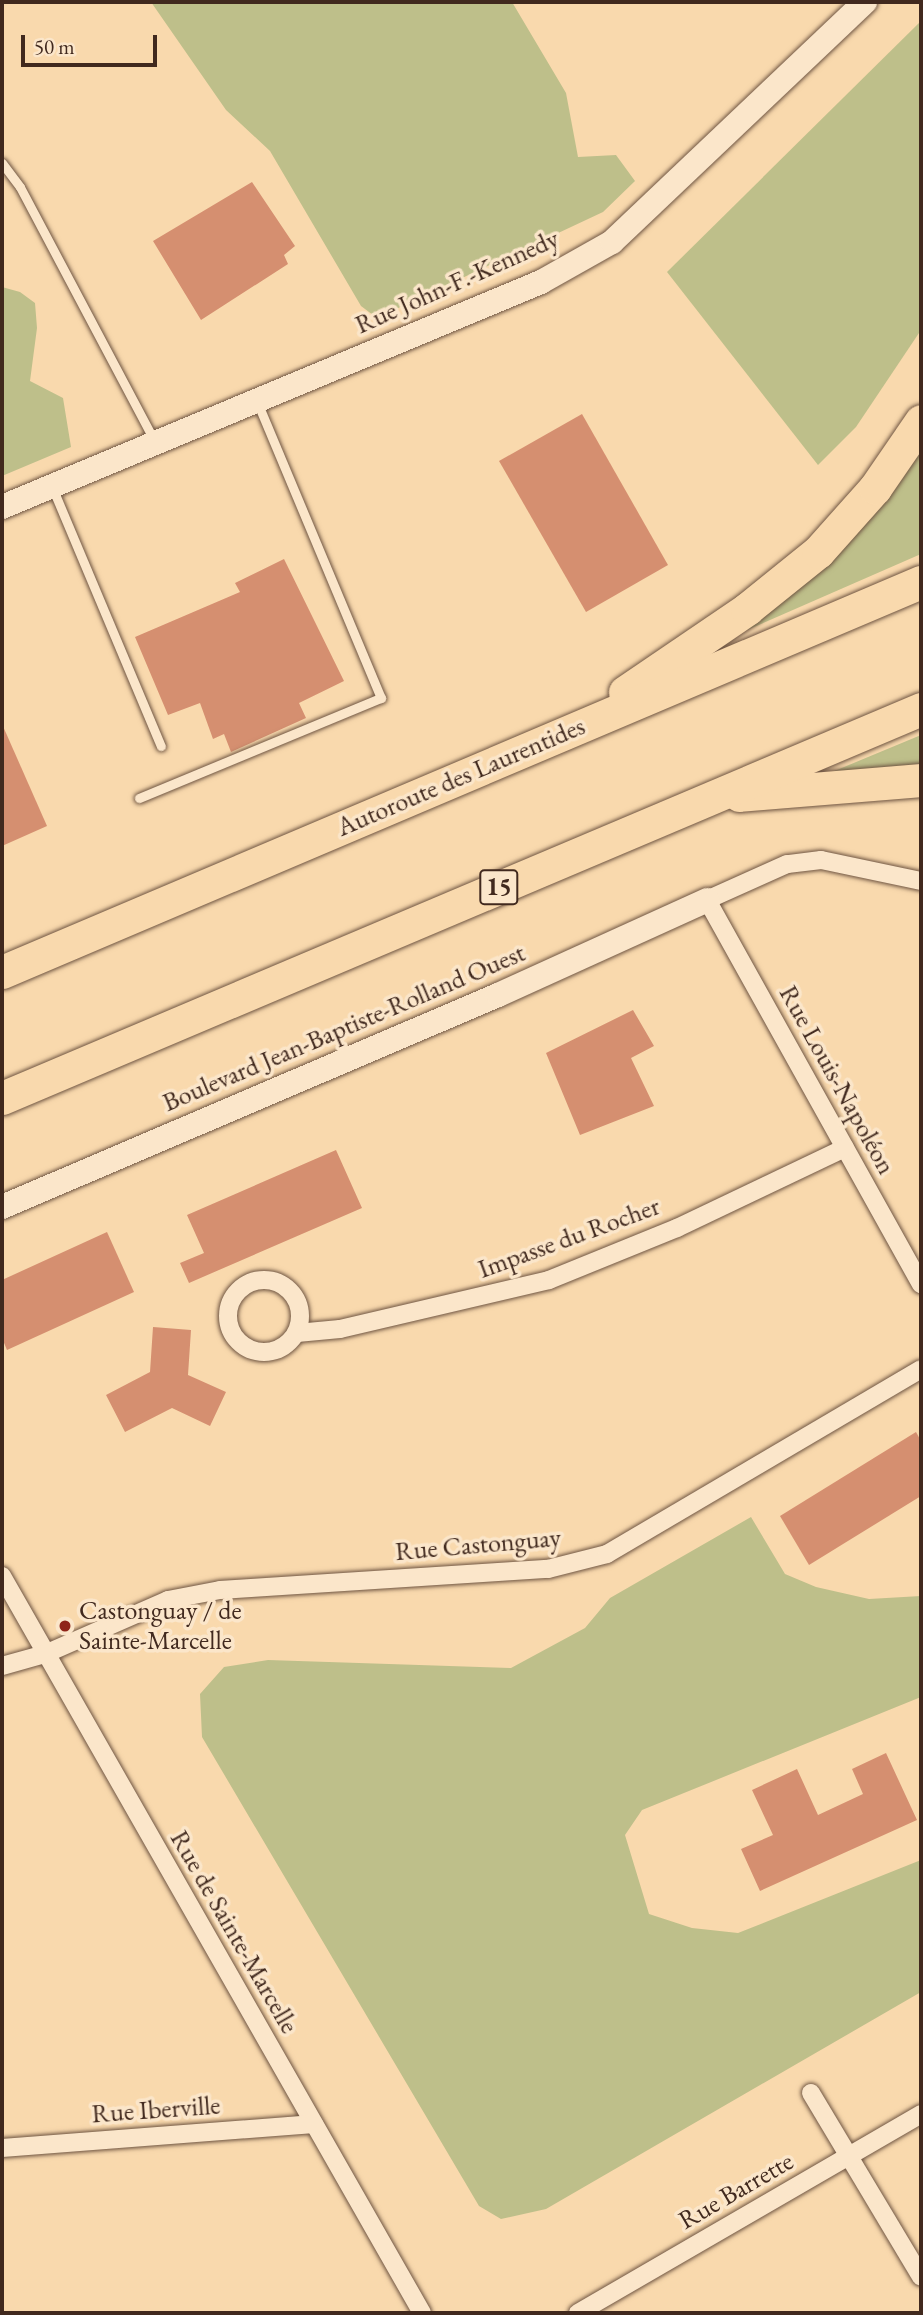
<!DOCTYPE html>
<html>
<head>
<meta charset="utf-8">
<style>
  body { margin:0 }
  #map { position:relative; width:923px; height:2315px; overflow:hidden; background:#f9d9ad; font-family:"EB Garamond",serif }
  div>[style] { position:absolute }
  .green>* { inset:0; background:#bebf8a }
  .building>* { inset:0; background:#d58f70 }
  .roads { filter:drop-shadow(0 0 2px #6f5542) drop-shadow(0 0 2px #6f5542) }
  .lane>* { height:9px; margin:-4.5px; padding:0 4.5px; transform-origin:4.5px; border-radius:4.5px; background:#fbe6ca }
  .street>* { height:18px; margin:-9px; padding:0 9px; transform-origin:9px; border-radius:9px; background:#fbe6ca }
  .street>.ring { margin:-9px; padding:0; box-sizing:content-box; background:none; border:18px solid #fbe6ca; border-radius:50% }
  .secondary>* { height:24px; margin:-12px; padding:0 12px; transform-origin:12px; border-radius:12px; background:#fbe6ca }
  .highway>* { height:33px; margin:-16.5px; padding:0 16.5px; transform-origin:16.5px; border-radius:16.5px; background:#f9d9ad }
  .dots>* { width:19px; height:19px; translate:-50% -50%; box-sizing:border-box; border:4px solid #fbe6ca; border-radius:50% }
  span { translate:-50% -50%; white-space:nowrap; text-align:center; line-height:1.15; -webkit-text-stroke:7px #fbe6ca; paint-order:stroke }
  .shield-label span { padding:2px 5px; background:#fbe6ca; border:2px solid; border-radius:5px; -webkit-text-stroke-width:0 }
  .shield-label { font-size:24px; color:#41291e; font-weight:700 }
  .street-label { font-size:26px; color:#41291e }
  .poi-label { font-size:26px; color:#41291e }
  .left { translate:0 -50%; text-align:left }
  .frame { position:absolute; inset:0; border:4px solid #41291e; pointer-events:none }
  .scale { position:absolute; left:21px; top:35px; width:136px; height:32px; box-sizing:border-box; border:4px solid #41291e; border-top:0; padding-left:9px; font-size:21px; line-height:24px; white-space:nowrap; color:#41291e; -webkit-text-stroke:5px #fbe6ca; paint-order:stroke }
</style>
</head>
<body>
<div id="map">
  <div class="green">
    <i style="clip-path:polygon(151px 2px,512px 2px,566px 93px,578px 157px,616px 155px,635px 181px,603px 212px,377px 318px,361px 306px,270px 151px,226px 110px)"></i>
    <i style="clip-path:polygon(921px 21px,921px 330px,856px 427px,818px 465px,667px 272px)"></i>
    <i style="clip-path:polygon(2px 287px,20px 292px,35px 303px,37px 328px,30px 381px,63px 398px,71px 447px,2px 476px)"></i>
    <i style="clip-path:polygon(921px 443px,921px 554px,706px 648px)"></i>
    <i style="clip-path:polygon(921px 735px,921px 767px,820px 777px)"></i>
    <i style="clip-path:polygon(751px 1517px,785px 1574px,816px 1587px,869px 1599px,921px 1596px,921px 1697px,642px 1810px,625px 1835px,649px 1914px,692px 1928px,738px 1933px,921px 1860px,921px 1992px,546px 2209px,501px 2219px,479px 2206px,202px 1737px,200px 1694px,224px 1667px,268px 1660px,511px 1668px,585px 1628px,610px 1598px)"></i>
  </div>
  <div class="building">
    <i style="clip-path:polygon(252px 182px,295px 246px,284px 255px,288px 264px,201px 320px,153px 241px)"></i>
    <i style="clip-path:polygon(582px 414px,668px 565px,586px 612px,499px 461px)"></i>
    <i style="clip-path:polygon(284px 559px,344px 681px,299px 703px,306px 718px,231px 752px,224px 734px,213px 739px,200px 703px,168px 715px,135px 637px,240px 592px,235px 583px)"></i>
    <i style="clip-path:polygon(2px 724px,47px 826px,2px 846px)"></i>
    <i style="clip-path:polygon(633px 1010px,654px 1046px,631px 1058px,654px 1106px,580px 1135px,546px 1053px)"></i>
    <i style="clip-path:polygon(336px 1150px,362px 1208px,189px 1283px,180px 1263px,204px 1253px,187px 1215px)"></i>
    <i style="clip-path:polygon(107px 1232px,134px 1292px,7px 1350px,2px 1338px,2px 1280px)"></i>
    <i style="clip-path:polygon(153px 1327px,191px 1330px,188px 1375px,226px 1392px,210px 1426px,172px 1408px,125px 1432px,106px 1395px,150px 1372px)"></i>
    <i style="clip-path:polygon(916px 1432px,921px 1441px,921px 1496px,809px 1565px,780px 1516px)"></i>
    <i style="clip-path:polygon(886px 1753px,917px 1820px,760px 1891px,741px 1849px,773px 1835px,752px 1790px,797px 1769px,818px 1815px,863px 1794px,852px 1769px)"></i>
  </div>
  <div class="roads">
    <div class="lane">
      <i style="left:2px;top:163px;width:30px;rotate:53deg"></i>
      <i style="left:20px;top:187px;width:286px;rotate:62.1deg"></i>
      <i style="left:52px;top:487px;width:281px;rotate:67.2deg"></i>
      <i style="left:139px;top:798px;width:262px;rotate:-22.5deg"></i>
      <i style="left:381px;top:698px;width:321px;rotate:-112.7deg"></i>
    </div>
    <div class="street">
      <i style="left:921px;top:881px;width:102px;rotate:-168.1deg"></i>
      <i style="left:821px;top:860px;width:34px;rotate:173deg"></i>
      <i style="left:787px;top:864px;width:88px;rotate:155.8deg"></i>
      <i style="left:707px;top:900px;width:440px;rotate:60.9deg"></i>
      <i class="ring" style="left:228px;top:1280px;width:54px;height:54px"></i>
      <i style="left:297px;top:1333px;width:43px;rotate:-5.3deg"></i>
      <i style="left:340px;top:1329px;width:215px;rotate:-13.2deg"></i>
      <i style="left:549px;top:1280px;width:138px;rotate:-22.1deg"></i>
      <i style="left:677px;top:1228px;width:186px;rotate:-25.5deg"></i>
      <i style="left:2px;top:1576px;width:848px;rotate:60.32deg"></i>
      <i style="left:2px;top:1666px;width:45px;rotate:-15.6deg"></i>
      <i style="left:45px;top:1654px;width:134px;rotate:-23.7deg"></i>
      <i style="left:168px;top:1600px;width:53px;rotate:-10.9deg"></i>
      <i style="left:220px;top:1590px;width:329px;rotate:-3.7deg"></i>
      <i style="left:548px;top:1569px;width:61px;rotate:-14.3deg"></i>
      <i style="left:607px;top:1554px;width:364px;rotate:-30.5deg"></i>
      <i style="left:811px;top:2093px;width:214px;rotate:59.1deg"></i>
      <i style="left:2px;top:2148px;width:313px;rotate:-4.4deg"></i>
      <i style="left:578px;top:2313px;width:397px;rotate:-30.1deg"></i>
    </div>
    <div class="secondary">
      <i style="left:2px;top:507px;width:584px;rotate:-22.66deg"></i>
      <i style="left:541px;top:282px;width:81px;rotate:-29.4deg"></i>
      <i style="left:612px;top:242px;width:349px;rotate:-43.5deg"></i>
      <i style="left:2px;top:1207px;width:539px;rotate:-23.14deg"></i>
      <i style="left:498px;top:995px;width:230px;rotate:-24.4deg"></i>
    </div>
    <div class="highway">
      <i style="left:625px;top:692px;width:148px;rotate:-34.2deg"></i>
      <i style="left:747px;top:609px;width:91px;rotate:-38.8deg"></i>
      <i style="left:818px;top:552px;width:86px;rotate:-48.3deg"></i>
      <i style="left:875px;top:488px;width:81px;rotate:-55.5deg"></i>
      <i style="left:739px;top:795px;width:183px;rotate:-4.7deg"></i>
      <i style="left:2px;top:972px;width:998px;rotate:-23deg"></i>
      <i style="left:2px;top:1098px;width:998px;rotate:-22.94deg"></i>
    </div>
  </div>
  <div class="dots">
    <i style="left:65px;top:1626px;background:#8f2418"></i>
  </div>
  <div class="shield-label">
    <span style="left:499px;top:887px">15</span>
  </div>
  <div class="street-label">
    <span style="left:457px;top:282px;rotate:-24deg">Rue John-F.-Kennedy</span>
    <span style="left:461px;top:777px;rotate:-23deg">Autoroute des Laurentides</span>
    <span style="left:344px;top:1028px;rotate:-23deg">Boulevard Jean-Baptiste-Rolland Ouest</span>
    <span style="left:837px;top:1080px;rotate:61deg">Rue Louis-Napoléon</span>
    <span style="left:569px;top:1238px;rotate:-20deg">Impasse du Rocher</span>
    <span style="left:478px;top:1545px;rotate:-5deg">Rue Castonguay</span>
    <span style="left:234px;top:1932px;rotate:60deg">Rue de Sainte-Marcelle</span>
    <span style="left:156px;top:2110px;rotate:-4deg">Rue Iberville</span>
    <span style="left:736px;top:2191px;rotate:-30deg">Rue Barrette</span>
  </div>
  <div class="poi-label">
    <span class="left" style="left:79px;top:1626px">Castonguay / de<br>Sainte-Marcelle</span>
  </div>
  <div class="frame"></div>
  <div class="scale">50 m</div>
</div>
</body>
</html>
